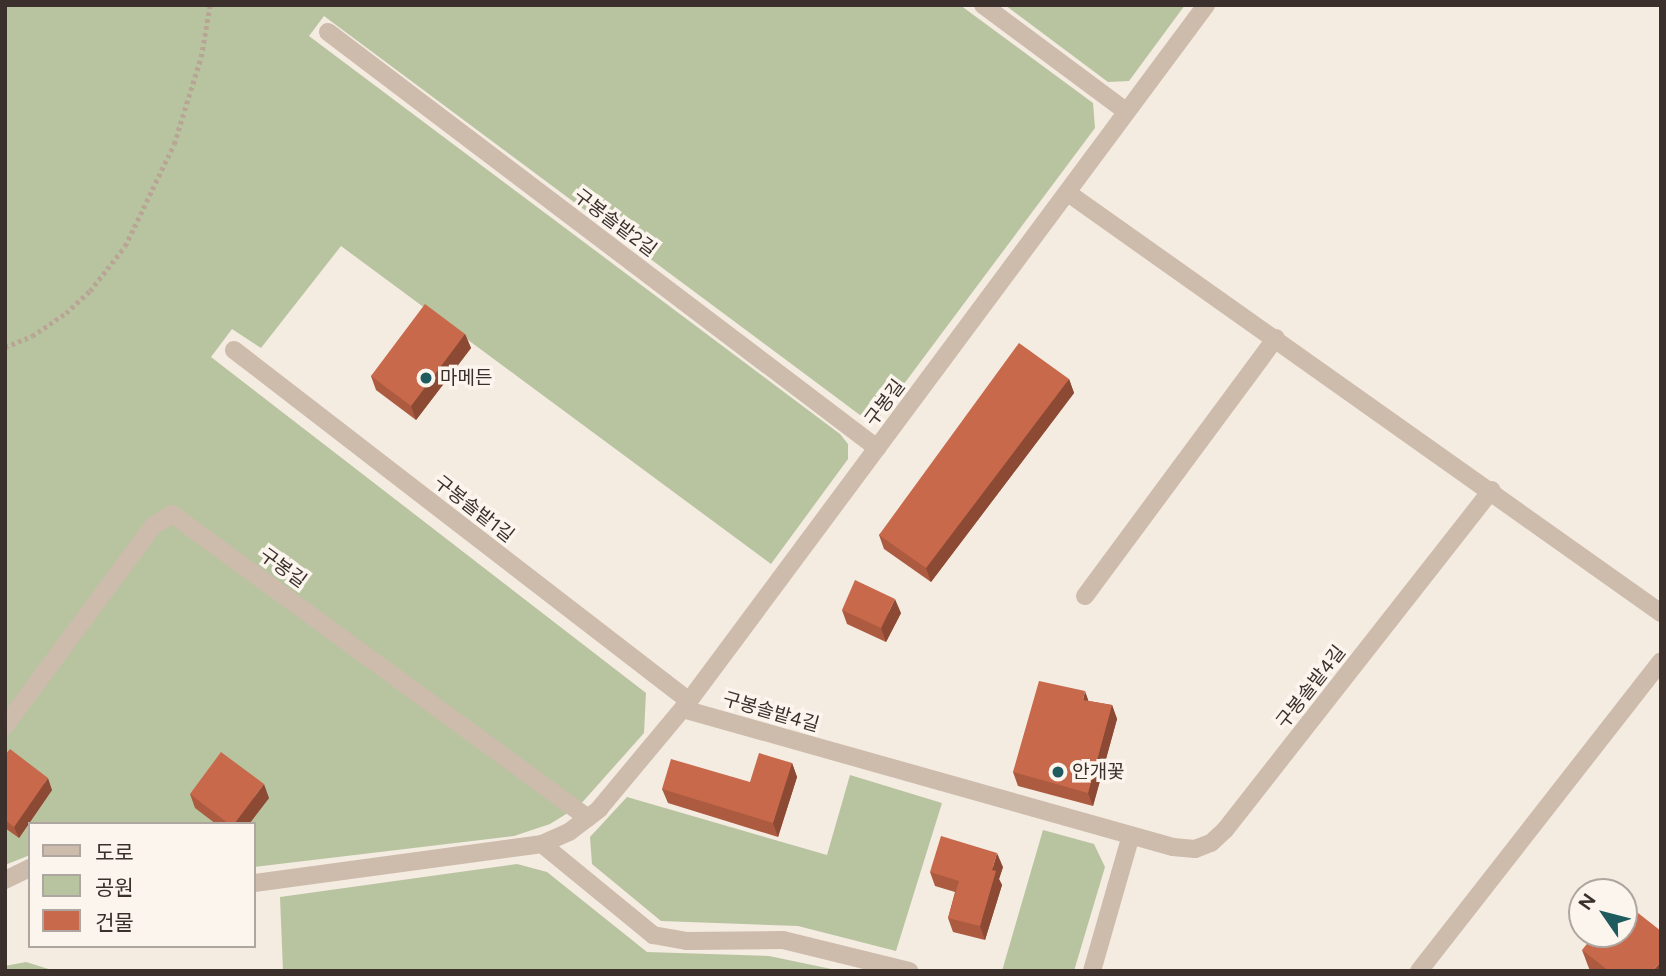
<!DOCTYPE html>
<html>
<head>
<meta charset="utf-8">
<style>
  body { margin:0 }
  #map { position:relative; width:1666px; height:976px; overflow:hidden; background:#f4ebe1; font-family:Figtree,"Noto Sans KR",sans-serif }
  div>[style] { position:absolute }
  .green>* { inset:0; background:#b8c4a0 }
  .path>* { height:4.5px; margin-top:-2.25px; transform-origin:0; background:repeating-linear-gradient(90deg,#b9a596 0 3.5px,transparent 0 7px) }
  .service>* { height:18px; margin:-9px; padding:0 9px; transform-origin:9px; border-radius:9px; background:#cdbbac }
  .minor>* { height:18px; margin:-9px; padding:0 9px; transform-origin:9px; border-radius:9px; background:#cdbbac }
  .wall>* { inset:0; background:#ac5a40 }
  .shaded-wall>* { inset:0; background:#8c4a34 }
  .building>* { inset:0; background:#c8694b }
  .dots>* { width:19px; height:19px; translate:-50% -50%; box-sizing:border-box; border:4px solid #fbf5ee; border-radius:50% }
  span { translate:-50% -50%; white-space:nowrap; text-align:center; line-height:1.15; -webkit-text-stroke:7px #fbf5ee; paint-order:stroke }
  .street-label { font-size:19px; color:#3b302b }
  .poi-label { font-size:19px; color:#3b302b }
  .left { translate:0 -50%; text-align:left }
  .frame { position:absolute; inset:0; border:7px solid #3b302b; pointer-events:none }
  .legend { position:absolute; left:28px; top:822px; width:228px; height:126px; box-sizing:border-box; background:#fbf5ee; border:2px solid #aea6a0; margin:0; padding:9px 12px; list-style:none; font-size:21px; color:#3b302b }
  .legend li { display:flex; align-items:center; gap:14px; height:35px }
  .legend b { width:35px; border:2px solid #aea6a0 }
  .north { position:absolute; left:1568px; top:878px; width:70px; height:70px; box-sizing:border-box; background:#fbf5ee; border:2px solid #aea6a0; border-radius:50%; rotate:305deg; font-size:19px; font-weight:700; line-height:28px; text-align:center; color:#3b302b }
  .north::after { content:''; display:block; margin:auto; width:24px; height:32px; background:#1f5a5e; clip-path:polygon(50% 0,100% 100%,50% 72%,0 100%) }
</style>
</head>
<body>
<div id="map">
  <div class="green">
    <i style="clip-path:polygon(5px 5px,960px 5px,1093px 103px,1095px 128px,880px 416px,864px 418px,324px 16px,309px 36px,840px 434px,848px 444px,848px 459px,771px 564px,341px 246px,261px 348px,232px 329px,211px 357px,646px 693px,644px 733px,579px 806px,550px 824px,514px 836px,254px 867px,254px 824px,30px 824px,30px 855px,5px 865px)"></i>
    <i style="clip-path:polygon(1005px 5px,1185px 5px,1129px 81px,1108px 82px)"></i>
    <i style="clip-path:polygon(850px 775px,942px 803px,896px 951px,798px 926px,661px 921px,592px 864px,590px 837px,627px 797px,827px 855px)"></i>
    <i style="clip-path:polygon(1043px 830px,1094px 844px,1105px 867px,1074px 971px,1002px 971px)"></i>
    <i style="clip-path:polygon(517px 864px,547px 872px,647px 952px,769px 956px,841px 971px,283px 971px,280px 897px)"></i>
    <i style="clip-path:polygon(26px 962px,55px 971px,5px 971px,5px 966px)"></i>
  </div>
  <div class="path">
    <i style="left:5px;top:347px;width:29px;rotate:-22deg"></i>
    <i style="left:32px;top:336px;width:41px;rotate:-34.1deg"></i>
    <i style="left:66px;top:313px;width:33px;rotate:-43deg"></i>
    <i style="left:90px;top:291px;width:57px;rotate:-52.1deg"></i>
    <i style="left:125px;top:246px;width:113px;rotate:-64.3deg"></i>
    <i style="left:174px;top:144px;width:91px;rotate:-72.8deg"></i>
    <i style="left:201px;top:57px;width:53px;rotate:-80.2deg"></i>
  </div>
  <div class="service">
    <i style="left:983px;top:5px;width:179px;rotate:36.6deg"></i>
    <i style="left:328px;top:32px;width:689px;rotate:37.15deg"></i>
    <i style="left:234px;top:350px;width:575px;rotate:37.65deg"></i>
  </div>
  <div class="minor">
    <i style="left:1068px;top:193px;width:727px;rotate:35.31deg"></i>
    <i style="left:1085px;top:596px;width:321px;rotate:-53.5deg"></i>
    <i style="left:683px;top:709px;width:509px;rotate:15.73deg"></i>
    <i style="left:1173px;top:847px;width:22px;rotate:5deg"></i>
    <i style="left:1195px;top:849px;width:17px;rotate:-21deg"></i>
    <i style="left:1211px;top:843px;width:19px;rotate:-43deg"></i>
    <i style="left:1225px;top:830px;width:432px;rotate:-51.9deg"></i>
    <i style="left:5px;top:726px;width:249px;rotate:-53.5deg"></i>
    <i style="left:153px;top:526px;width:22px;rotate:-32deg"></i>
    <i style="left:172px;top:514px;width:515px;rotate:36.16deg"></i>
    <i style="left:542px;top:844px;width:144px;rotate:39.3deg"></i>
    <i style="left:653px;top:935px;width:35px;rotate:10deg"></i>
    <i style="left:687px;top:941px;width:96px;rotate:-0.6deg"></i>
    <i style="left:783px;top:940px;width:130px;rotate:13.8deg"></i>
    <i style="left:5px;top:880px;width:28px;rotate:-26deg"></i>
    <i style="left:254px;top:883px;width:291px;rotate:-7.7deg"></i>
    <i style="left:542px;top:844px;width:30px;rotate:-24deg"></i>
    <i style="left:569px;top:832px;width:38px;rotate:-37deg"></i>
    <i style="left:599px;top:809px;width:141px;rotate:-50.2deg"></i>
    <i style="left:689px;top:701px;width:867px;rotate:-53.39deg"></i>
    <i style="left:1092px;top:971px;width:141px;rotate:-74deg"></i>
    <i style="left:1419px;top:971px;width:393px;rotate:-52deg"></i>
  </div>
  <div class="wall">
    <i style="clip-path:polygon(465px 334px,471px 348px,416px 420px,376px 390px,371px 376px)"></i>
    <i style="clip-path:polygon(1069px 379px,1074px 393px,931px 582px,884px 549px,879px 535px)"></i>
    <i style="clip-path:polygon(842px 610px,901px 613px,886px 642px,847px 624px)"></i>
    <i style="clip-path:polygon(1089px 701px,1112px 705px,1117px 719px,1093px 806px,1018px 786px,1013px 772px)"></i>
    <i style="clip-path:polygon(5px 755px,52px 790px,19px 838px,5px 828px)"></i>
    <i style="clip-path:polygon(792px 763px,797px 777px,778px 837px,668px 803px,662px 789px,750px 782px)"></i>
    <i style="clip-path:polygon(190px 794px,269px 798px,249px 824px,216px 824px,195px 808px)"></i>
    <i style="clip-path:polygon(1003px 867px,999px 879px,1002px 885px,985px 940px,953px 932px,948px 918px,955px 892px,935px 886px,930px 872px)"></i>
    <i style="clip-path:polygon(1582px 950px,1661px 971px,1590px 971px)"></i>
  </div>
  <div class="shaded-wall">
    <i style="clip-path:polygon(465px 334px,471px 348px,416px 420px,411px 406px)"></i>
    <i style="clip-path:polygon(1069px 379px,1074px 393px,931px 582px,926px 568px)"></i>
    <i style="clip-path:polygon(895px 599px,901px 613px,886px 642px,881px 628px)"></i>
    <i style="clip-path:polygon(1085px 691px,1090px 705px,1083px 700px)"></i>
    <i style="clip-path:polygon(1112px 705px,1117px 719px,1093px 806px,1088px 793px)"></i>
    <i style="clip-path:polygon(792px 763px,797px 777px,778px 837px,773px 823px)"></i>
    <i style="clip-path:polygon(48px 778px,52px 790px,19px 838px,14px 827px)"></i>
    <i style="clip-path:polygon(264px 784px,269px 798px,249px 824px,234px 824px)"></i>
    <i style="clip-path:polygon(997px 853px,1003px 867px,999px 879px,1002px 885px,985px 940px,980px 926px,992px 870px)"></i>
    <i style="clip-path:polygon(1661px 961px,1661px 971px,1653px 971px)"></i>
  </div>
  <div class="building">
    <i style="clip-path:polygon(425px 304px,465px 334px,411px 406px,371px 376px)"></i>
    <i style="clip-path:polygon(1019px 343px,1069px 379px,926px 568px,879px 535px)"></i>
    <i style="clip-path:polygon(855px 580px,895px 599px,881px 628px,842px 610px)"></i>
    <i style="clip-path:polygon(1039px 681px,1085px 691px,1083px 700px,1112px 705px,1088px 793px,1013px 772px)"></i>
    <i style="clip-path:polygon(10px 749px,48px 778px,14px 827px,5px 820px,5px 755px)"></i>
    <i style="clip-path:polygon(221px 752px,264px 784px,234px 824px,229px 824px,190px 794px)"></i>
    <i style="clip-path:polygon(759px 753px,792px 763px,773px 823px,662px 789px,671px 759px,750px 782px)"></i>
    <i style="clip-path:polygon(941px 836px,997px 853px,992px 870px,996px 871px,980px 926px,948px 918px,959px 881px,930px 872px)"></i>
    <i style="clip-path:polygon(1624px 902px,1661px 931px,1661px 961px,1653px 971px,1609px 971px,1582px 950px,1595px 934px,1624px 934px)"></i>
  </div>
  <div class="dots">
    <i style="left:426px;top:378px;background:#1f5a5e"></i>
    <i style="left:1058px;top:772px;background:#1f5a5e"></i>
  </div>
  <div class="street-label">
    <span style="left:615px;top:223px;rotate:37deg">구봉솔밭2길</span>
    <span style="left:885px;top:403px;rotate:-53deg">구봉길</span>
    <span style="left:474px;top:509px;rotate:38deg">구봉솔밭1길</span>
    <span style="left:283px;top:568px;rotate:36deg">구봉길</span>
    <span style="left:1311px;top:687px;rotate:-52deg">구봉솔밭4길</span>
    <span style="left:771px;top:712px;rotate:16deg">구봉솔밭4길</span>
  </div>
  <div class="poi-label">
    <span class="left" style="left:440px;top:378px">마메든</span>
    <span class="left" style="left:1072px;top:772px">안개꽃</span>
  </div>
  <div class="frame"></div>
  <ul class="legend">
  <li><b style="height:9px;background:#cdbbac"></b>도로</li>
  <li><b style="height:19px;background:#b8c4a0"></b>공원</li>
  <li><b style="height:19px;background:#c8694b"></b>건물</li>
  </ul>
  <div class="north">N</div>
</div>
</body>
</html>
